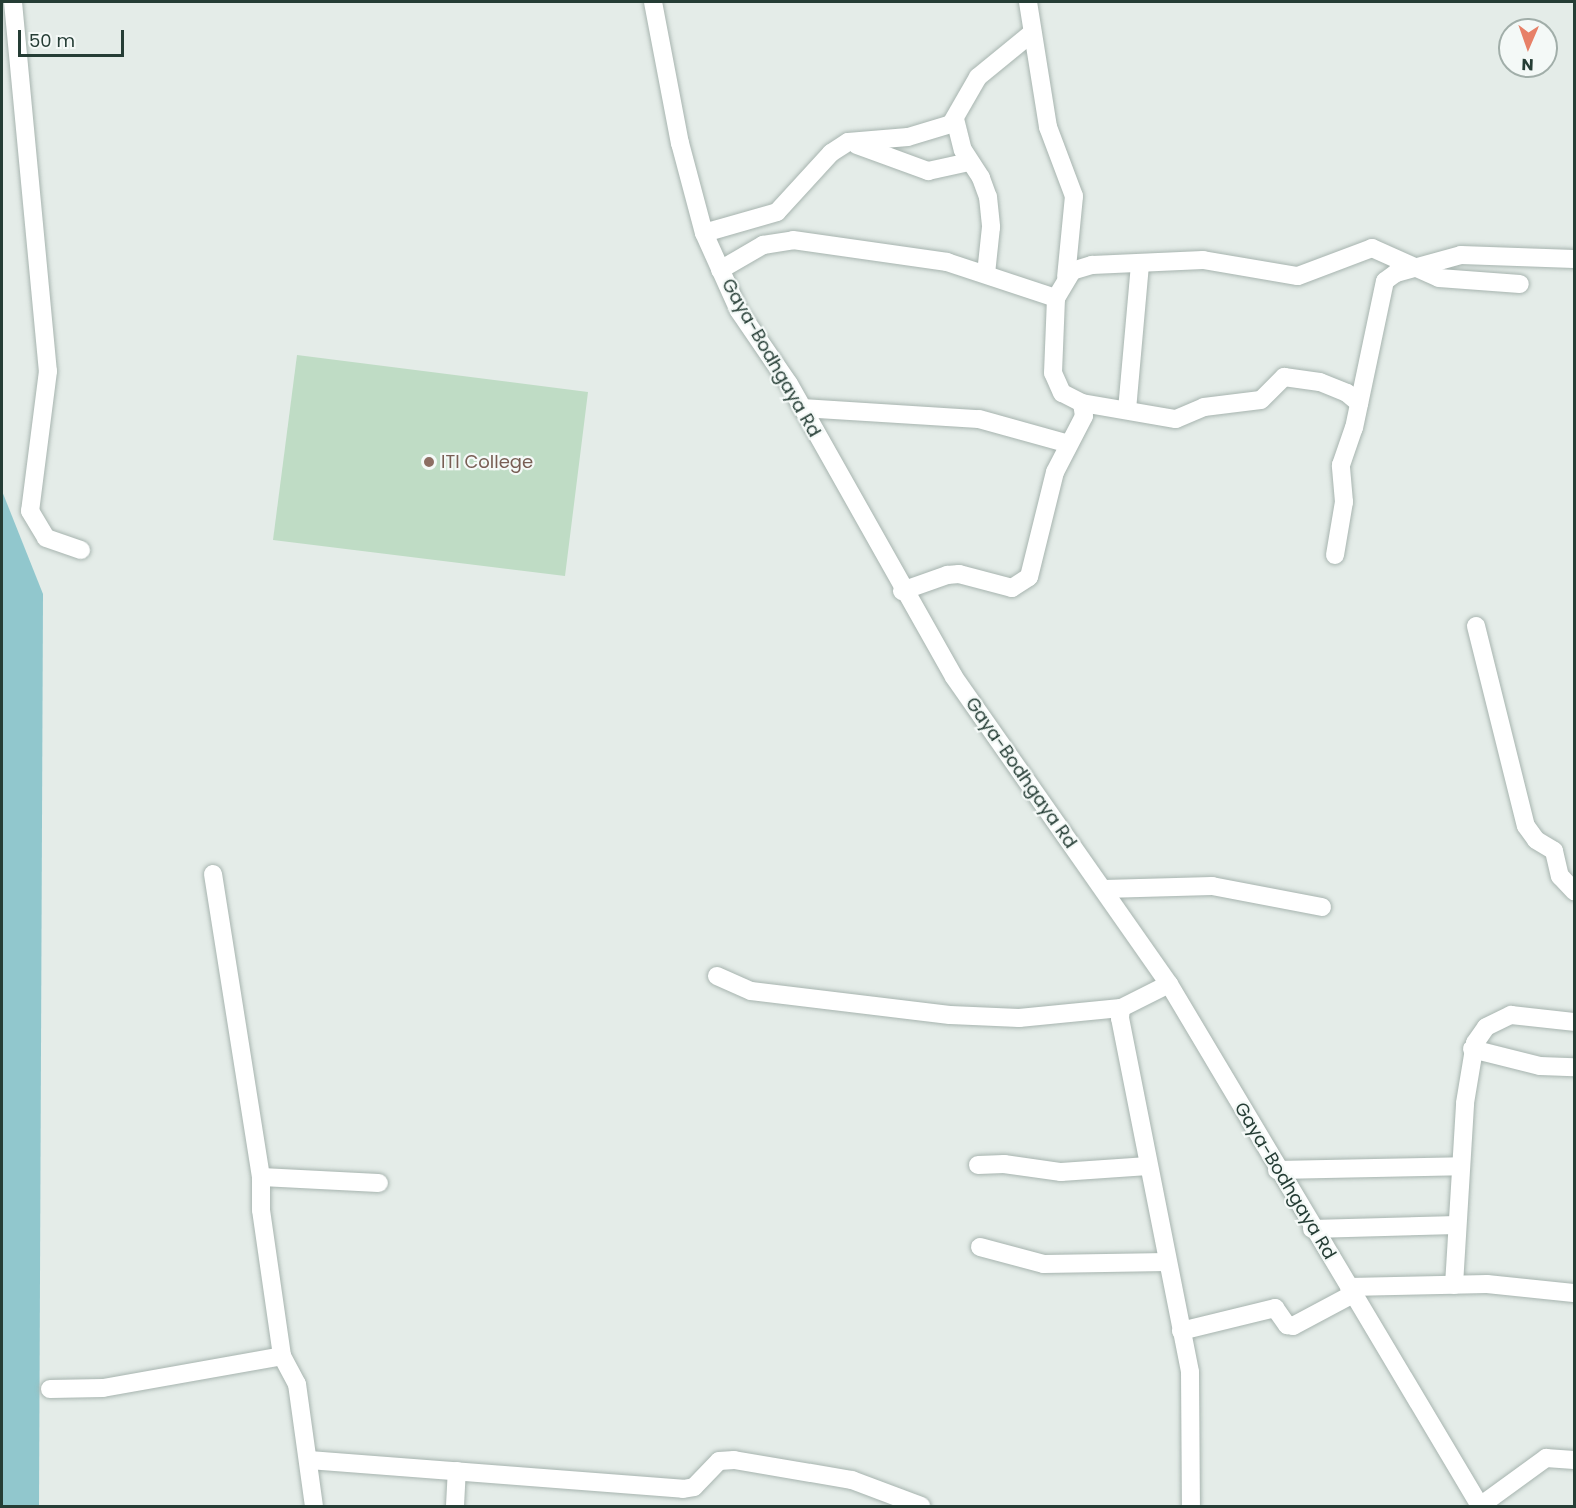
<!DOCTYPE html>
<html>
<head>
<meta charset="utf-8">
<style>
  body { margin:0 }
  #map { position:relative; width:1576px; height:1508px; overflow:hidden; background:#e4ece8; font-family:Poppins,sans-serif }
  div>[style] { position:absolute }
  .green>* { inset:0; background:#bfdcc5 }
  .water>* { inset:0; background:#91c7cd }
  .roads { filter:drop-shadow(0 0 2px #a7b4af) drop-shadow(0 0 2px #a7b4af) }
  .minor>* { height:18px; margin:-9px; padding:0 9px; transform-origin:9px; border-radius:9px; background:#fff }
  .dots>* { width:16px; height:16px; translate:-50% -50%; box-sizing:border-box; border:3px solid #f4f9f7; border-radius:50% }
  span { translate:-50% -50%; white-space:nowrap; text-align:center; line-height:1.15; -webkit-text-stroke:4.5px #f4f9f7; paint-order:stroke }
  .street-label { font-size:18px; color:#253d35 }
  .education-label { font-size:18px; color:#785e54 }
  .left { translate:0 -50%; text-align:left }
  .frame { position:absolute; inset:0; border:3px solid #253d35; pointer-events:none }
  .north { position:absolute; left:1498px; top:18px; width:60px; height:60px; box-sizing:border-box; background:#f4f9f7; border:2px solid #a1aea9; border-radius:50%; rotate:182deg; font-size:16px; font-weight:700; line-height:24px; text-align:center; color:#253d35 }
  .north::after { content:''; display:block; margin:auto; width:21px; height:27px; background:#e78067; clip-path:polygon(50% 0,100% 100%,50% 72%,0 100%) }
  .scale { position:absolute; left:18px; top:30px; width:106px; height:27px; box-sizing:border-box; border:3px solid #253d35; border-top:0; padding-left:8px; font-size:18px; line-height:21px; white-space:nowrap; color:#253d35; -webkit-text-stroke:4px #f4f9f7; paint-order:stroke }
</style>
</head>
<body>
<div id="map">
  <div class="green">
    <i style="clip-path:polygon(297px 355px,588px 392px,565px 576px,273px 540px)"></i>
  </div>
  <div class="water">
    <i style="clip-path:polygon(2px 491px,43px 594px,39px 1506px,2px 1506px)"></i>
  </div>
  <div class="roads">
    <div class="minor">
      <i style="left:13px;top:2px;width:371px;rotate:84.6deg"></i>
      <i style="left:48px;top:371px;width:141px;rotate:97.3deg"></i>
      <i style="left:30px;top:511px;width:31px;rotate:59deg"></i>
      <i style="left:46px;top:538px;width:37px;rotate:19deg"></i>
      <i style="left:653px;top:2px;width:144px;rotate:79.2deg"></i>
      <i style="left:680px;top:143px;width:93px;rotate:75.1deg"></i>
      <i style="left:704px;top:233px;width:85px;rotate:65.8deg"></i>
      <i style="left:739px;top:311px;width:88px;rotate:55.6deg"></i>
      <i style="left:789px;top:384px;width:336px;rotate:60.6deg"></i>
      <i style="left:954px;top:677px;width:375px;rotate:55deg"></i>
      <i style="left:1169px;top:984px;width:608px;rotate:59.21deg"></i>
      <i style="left:1028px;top:2px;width:127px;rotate:80.9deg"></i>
      <i style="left:1048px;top:127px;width:74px;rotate:69.4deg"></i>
      <i style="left:1074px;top:196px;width:81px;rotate:95.6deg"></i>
      <i style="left:955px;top:119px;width:32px;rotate:76deg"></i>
      <i style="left:963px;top:150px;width:33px;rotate:57deg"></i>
      <i style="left:981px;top:178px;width:20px;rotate:70deg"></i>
      <i style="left:988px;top:197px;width:30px;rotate:84deg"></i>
      <i style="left:991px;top:227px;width:47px;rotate:96.1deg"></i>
      <i style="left:857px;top:145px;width:76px;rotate:20.1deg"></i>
      <i style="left:928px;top:171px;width:42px;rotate:-12.4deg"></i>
      <i style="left:704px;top:233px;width:76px;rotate:-16deg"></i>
      <i style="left:777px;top:212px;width:80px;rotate:-47.5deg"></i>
      <i style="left:831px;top:153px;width:20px;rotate:-33deg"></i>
      <i style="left:848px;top:142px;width:60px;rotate:-4.8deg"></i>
      <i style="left:908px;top:137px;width:45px;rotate:-16.8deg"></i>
      <i style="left:951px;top:124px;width:54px;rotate:-60.1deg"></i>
      <i style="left:978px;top:77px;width:70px;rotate:-39.2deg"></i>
      <i style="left:720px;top:270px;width:50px;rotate:-30.2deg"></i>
      <i style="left:763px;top:245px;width:30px;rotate:-9deg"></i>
      <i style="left:793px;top:240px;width:156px;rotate:8.1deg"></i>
      <i style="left:947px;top:262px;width:115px;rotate:18.3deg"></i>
      <i style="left:1082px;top:403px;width:95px;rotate:9.7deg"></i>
      <i style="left:1176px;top:419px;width:30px;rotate:-23deg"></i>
      <i style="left:1204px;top:407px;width:57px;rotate:-7deg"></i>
      <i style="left:1261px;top:400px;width:33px;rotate:-45deg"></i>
      <i style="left:1284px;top:377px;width:36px;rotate:8deg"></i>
      <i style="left:1320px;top:382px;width:29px;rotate:22deg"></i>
      <i style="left:1347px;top:393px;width:16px;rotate:40deg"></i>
      <i style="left:802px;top:408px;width:177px;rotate:3.6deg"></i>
      <i style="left:979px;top:419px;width:93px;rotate:15.5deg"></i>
      <i style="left:1127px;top:410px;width:147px;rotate:-84.9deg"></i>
      <i style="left:1335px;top:555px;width:54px;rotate:-80.4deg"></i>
      <i style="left:1344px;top:502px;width:37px;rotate:-95deg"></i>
      <i style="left:1341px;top:465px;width:39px;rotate:-71deg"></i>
      <i style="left:1354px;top:428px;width:150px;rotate:-78.1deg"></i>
      <i style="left:1385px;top:281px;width:14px;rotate:-36deg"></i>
      <i style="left:1396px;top:273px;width:67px;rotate:-15.5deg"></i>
      <i style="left:1461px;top:255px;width:113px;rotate:2deg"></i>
      <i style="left:902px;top:591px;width:48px;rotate:-19.6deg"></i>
      <i style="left:947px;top:575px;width:12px;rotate:-5deg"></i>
      <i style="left:959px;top:574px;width:55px;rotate:14.8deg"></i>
      <i style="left:1012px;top:588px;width:20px;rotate:-33deg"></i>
      <i style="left:1029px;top:577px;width:108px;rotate:-76.1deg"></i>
      <i style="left:1055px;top:472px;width:63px;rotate:-62.6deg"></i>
      <i style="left:1084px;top:416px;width:13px;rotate:-99deg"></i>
      <i style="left:1082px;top:403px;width:22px;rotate:-153deg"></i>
      <i style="left:1062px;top:393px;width:22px;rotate:-114deg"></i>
      <i style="left:1053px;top:373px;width:75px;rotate:-87.7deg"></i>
      <i style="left:1056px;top:298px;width:31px;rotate:-59deg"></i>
      <i style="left:1072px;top:271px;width:21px;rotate:-17deg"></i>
      <i style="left:1092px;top:265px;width:111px;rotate:-2.6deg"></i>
      <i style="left:1203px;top:260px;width:96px;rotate:9.6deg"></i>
      <i style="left:1298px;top:276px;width:79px;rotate:-20.7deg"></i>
      <i style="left:1372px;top:248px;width:73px;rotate:24.1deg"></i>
      <i style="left:1439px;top:278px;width:81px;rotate:4.2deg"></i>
      <i style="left:1476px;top:626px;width:206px;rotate:76deg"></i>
      <i style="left:1526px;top:826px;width:17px;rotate:54deg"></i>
      <i style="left:1536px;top:840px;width:21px;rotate:31deg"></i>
      <i style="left:1554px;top:851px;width:26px;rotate:77deg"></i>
      <i style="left:1560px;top:876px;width:21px;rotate:47deg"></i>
      <i style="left:213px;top:874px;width:307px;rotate:81deg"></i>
      <i style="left:261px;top:1177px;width:33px;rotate:90deg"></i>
      <i style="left:261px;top:1210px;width:148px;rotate:81.8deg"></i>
      <i style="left:282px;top:1356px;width:32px;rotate:62deg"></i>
      <i style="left:297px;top:1384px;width:123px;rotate:82.1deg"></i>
      <i style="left:1104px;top:889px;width:108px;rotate:-1.6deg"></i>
      <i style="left:1212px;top:886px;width:112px;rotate:10.8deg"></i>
      <i style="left:717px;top:976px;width:37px;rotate:24deg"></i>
      <i style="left:751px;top:991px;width:200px;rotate:6.9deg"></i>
      <i style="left:950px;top:1015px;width:69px;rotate:2.5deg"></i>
      <i style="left:1019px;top:1018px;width:102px;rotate:-5.6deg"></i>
      <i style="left:1169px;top:984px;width:54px;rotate:153.4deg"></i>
      <i style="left:1121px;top:1008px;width:10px;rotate:96deg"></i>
      <i style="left:1120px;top:1018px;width:361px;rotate:78.8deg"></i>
      <i style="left:1190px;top:1372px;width:134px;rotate:89.6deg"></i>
      <i style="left:1472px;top:1049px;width:70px;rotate:14deg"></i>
      <i style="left:1540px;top:1066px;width:34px;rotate:2deg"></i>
      <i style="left:978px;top:1165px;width:26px;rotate:-2deg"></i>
      <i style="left:1004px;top:1164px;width:58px;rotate:8deg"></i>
      <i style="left:1061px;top:1172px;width:87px;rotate:-3.9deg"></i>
      <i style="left:1277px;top:1170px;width:184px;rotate:-1.2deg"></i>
      <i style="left:261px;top:1177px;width:118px;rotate:2.9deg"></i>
      <i style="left:1312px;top:1229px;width:145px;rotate:-1.6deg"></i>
      <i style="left:980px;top:1247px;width:66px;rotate:14.9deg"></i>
      <i style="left:1044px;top:1264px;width:123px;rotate:-0.9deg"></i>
      <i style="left:1454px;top:1285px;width:182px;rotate:-86.5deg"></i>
      <i style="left:1465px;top:1103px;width:61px;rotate:-80.5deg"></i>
      <i style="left:1475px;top:1043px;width:19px;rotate:-55deg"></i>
      <i style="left:1486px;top:1027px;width:28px;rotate:-26deg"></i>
      <i style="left:1511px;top:1015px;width:63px;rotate:6.3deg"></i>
      <i style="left:1349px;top:1287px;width:138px;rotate:-1.2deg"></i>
      <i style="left:1487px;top:1284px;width:87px;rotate:5.9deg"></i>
      <i style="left:1181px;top:1331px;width:97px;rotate:-13.7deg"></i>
      <i style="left:1275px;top:1308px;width:21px;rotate:55deg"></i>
      <i style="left:1287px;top:1325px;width:6px;rotate:9deg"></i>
      <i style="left:1293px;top:1326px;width:68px;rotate:-28.1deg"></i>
      <i style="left:50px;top:1389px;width:53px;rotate:-1.1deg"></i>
      <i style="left:103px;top:1388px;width:182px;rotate:-10.1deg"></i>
      <i style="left:309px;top:1460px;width:375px;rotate:4.4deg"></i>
      <i style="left:683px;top:1489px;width:11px;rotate:-10deg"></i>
      <i style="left:694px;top:1487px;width:36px;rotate:-46deg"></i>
      <i style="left:719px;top:1461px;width:15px;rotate:-4deg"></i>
      <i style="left:734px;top:1460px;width:120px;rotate:9.6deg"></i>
      <i style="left:852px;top:1480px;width:74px;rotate:20.6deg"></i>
      <i style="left:455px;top:1506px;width:35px;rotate:-87deg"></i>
      <i style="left:1480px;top:1506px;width:82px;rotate:-36deg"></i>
      <i style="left:1546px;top:1458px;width:28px;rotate:4deg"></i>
    </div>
  </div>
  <div class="dots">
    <i style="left:429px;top:462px;background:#8d6e63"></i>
  </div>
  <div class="street-label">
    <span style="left:771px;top:358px;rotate:60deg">Gaya-Bodhgaya Rd</span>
    <span style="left:1021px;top:773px;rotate:55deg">Gaya-Bodhgaya Rd</span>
    <span style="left:1285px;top:1181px;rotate:59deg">Gaya-Bodhgaya Rd</span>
  </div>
  <div class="education-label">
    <span class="left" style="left:441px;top:462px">ITI College</span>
  </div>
  <div class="frame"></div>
  <div class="north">N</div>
  <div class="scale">50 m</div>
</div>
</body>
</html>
